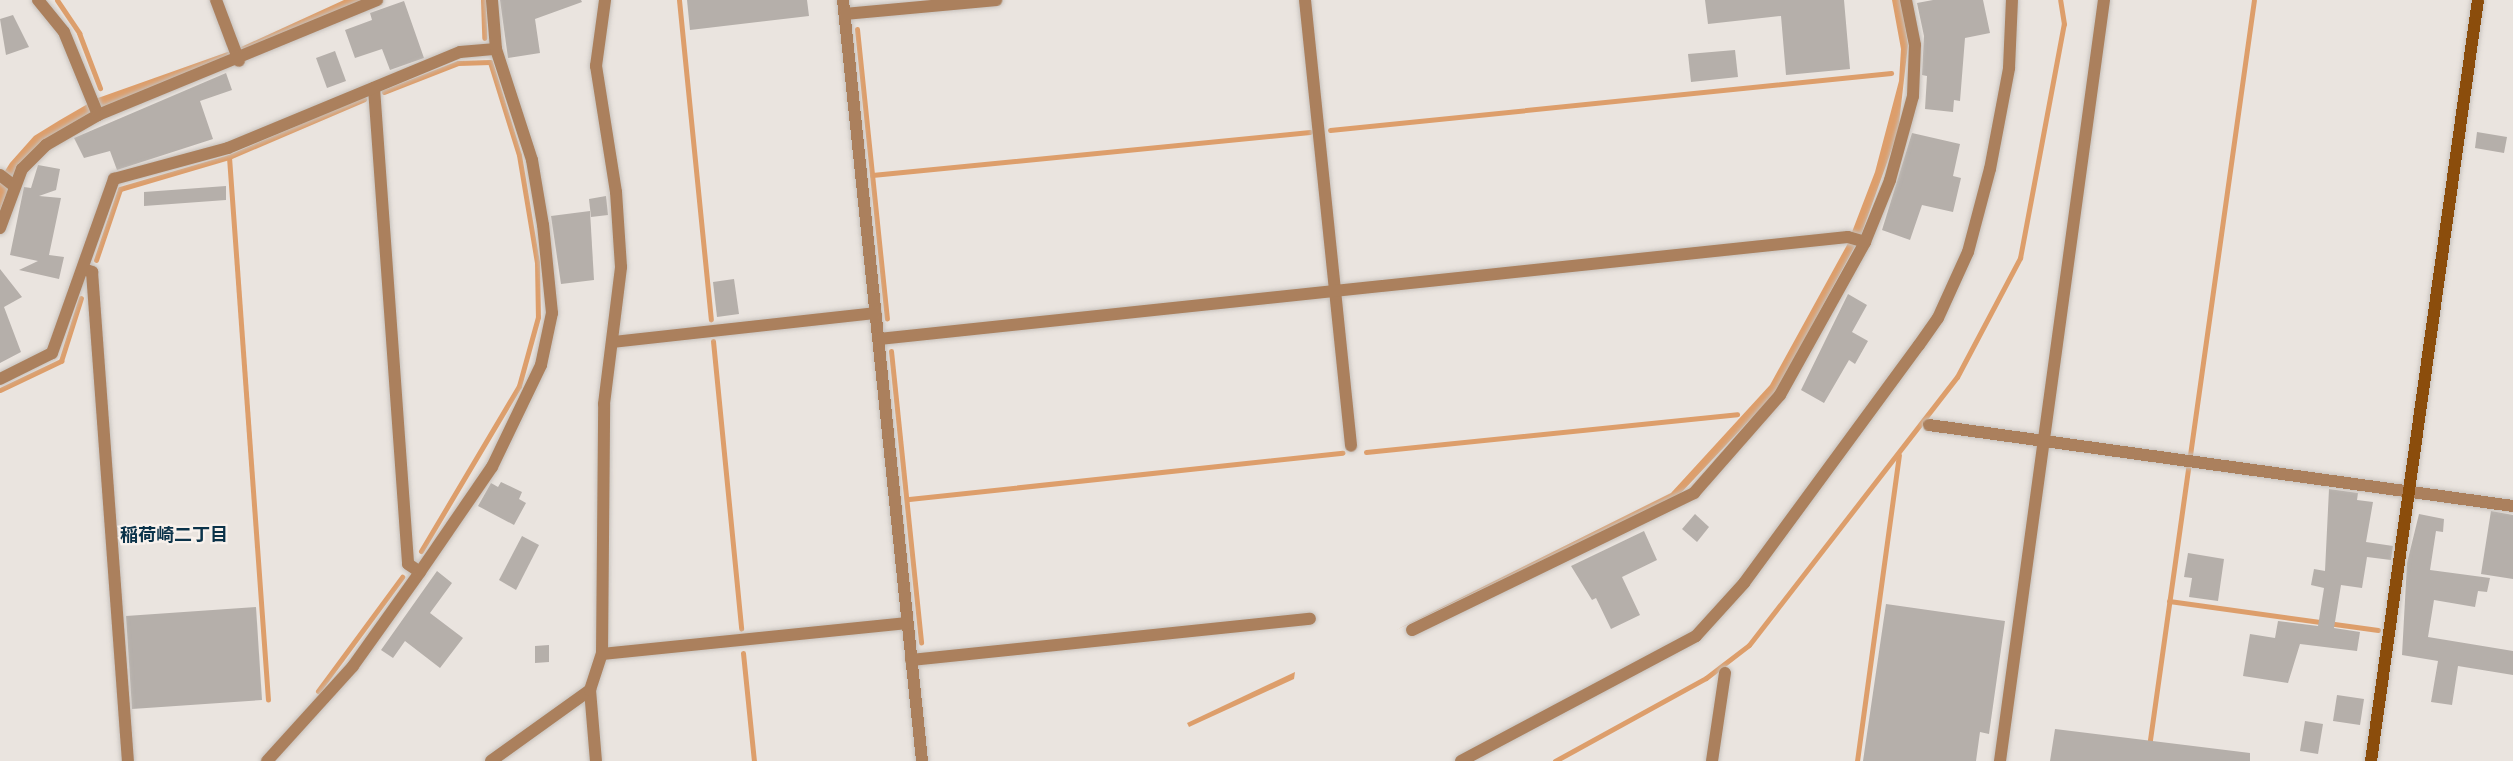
<!DOCTYPE html>
<html>
<head>
<meta charset="utf-8">
<style>
  body { margin:0 }
  #map { position:relative; width:2513px; height:761px; overflow:hidden; background:#eae4df; font-family:"Titillium Web","Noto Sans JP",sans-serif }
  div>[style] { position:absolute }
  .water>* { inset:0; background:#dd9e6b }
  .stream>* { height:5px; margin:-2.5px; padding:0 2.5px; transform-origin:2.5px; border-radius:2.5px; background:#dd9e6b }
  .building>* { inset:0; background:#b5afaa }
  .roads { filter:drop-shadow(0 0 2px #c6c1bc) drop-shadow(0 0 2px #c6c1bc) }
  .street>* { height:12px; margin:-6px; padding:0 6px; transform-origin:6px; border-radius:6px; background:#ab805d }
  .secondary>* { height:12px; margin:-6px; padding:0 6px; transform-origin:6px; border-radius:6px; background:#8b4d0c }
  span { translate:-50% -50%; white-space:nowrap; text-align:center; line-height:1.15; -webkit-text-stroke:4.5px #f8f1ec; paint-order:stroke }
  .neighbourhood-label { font-size:18px; color:#0a3249; font-weight:700 }
</style>
</head>
<body>
<div id="map">
  <div class="water">
    <i style="clip-path:polygon(344px 0,365px 0,99px 109px,17px 167px,0 210px,0 179px,10px 163px,34px 136px,60px 120px,98px 98px,239px 48px)"></i>
    <i style="clip-path:polygon(1892px 0,1901px 0,1908px 45px,1898px 132px,1861px 235px,1776px 392px,1679px 495px,1396px 630px,1671px 493px,1770px 385px,1847px 245px,1875px 172px,1899px 81px,1901px 49px)"></i>
    <i style="clip-path:polygon(1295px 672px,1294px 679px,1189px 727px,1187px 723px)"></i>
  </div>
  <div class="stream">
    <i style="left:57px;top:0;width:40px;rotate:56deg"></i>
    <i style="left:79px;top:33px;width:59px;rotate:69.1deg"></i>
    <i style="left:483px;top:0;width:38px;rotate:88deg"></i>
    <i style="left:679px;top:0;width:321px;rotate:84.3deg"></i>
    <i style="left:857px;top:29px;width:291px;rotate:84.1deg"></i>
    <i style="left:384px;top:92px;width:79px;rotate:-21.4deg"></i>
    <i style="left:458px;top:63px;width:32px;rotate:-2deg"></i>
    <i style="left:490px;top:62px;width:97px;rotate:72.7deg"></i>
    <i style="left:519px;top:155px;width:109px;rotate:80.5deg"></i>
    <i style="left:537px;top:262px;width:55px;rotate:89deg"></i>
    <i style="left:538px;top:317px;width:72px;rotate:105.4deg"></i>
    <i style="left:519px;top:386px;width:192px;rotate:120.7deg"></i>
    <i style="left:1330px;top:130px;width:564px;rotate:-5.8deg"></i>
    <i style="left:229px;top:157px;width:544px;rotate:85.89deg"></i>
    <i style="left:872px;top:175px;width:440px;rotate:-5.6deg"></i>
    <i style="left:96px;top:260px;width:75px;rotate:-71.3deg"></i>
    <i style="left:120px;top:189px;width:114px;rotate:-16.4deg"></i>
    <i style="left:229px;top:157px;width:147px;rotate:-23.2deg"></i>
    <i style="left:713px;top:341px;width:289px;rotate:84.4deg"></i>
    <i style="left:891px;top:351px;width:293px;rotate:84.1deg"></i>
    <i style="left:0;top:390px;width:68px;rotate:-25.4deg"></i>
    <i style="left:61px;top:361px;width:66px;rotate:-72.4deg"></i>
    <i style="left:1366px;top:452px;width:373px;rotate:-5.8deg"></i>
    <i style="left:909px;top:499px;width:436px;rotate:-6.1deg"></i>
    <i style="left:2169px;top:601px;width:211px;rotate:7.9deg"></i>
    <i style="left:743px;top:653px;width:109px;rotate:84.2deg"></i>
    <i style="left:318px;top:691px;width:142px;rotate:-53.6deg"></i>
    <i style="left:1555px;top:761px;width:172px;rotate:-28.8deg"></i>
    <i style="left:1706px;top:678px;width:54px;rotate:-37.5deg"></i>
    <i style="left:1749px;top:645px;width:339px;rotate:-52.2deg"></i>
    <i style="left:1957px;top:377px;width:135px;rotate:-62.1deg"></i>
    <i style="left:2020px;top:258px;width:238px;rotate:-79.4deg"></i>
    <i style="left:2064px;top:24px;width:24px;rotate:-99deg"></i>
    <i style="left:1857px;top:761px;width:309px;rotate:-82.2deg"></i>
    <i style="left:2147px;top:761px;width:768px;rotate:-82deg"></i>
  </div>
  <div class="building">
    <i style="clip-path:polygon(500px 0,581px 0,582px 2px,535px 19px,540px 53px,508px 58px)"></i>
    <i style="clip-path:polygon(687px 0,807px 0,809px 16px,690px 30px)"></i>
    <i style="clip-path:polygon(1705px 0,1844px 0,1850px 69px,1786px 75px,1781px 16px,1708px 24px)"></i>
    <i style="clip-path:polygon(1933px 0,1983px 0,1990px 33px,1965px 38px,1960px 101px,1954px 100px,1953px 112px,1925px 109px,1927px 76px,1922px 75px,1924px 36px,1917px 3px)"></i>
    <i style="clip-path:polygon(404px 1px,424px 58px,390px 70px,382px 49px,355px 58px,345px 30px,372px 20px,370px 13px)"></i>
    <i style="clip-path:polygon(13px 15px,29px 47px,6px 55px,0 19px)"></i>
    <i style="clip-path:polygon(1735px 50px,1738px 77px,1691px 82px,1688px 54px)"></i>
    <i style="clip-path:polygon(335px 51px,346px 81px,327px 88px,316px 58px)"></i>
    <i style="clip-path:polygon(226px 73px,232px 90px,200px 101px,213px 139px,117px 170px,110px 151px,84px 158px,74px 138px)"></i>
    <i style="clip-path:polygon(2477px 132px,2507px 137px,2504px 153px,2475px 148px)"></i>
    <i style="clip-path:polygon(1912px 133px,1960px 144px,1953px 176px,1961px 178px,1953px 212px,1922px 205px,1910px 240px,1882px 230px)"></i>
    <i style="clip-path:polygon(38px 165px,60px 169px,56px 190px,39px 196px,61px 198px,49px 255px,64px 257px,59px 279px,19px 270px,38px 261px,10px 255px,24px 187px,31px 188px)"></i>
    <i style="clip-path:polygon(226px 186px,226px 200px,144px 206px,144px 192px)"></i>
    <i style="clip-path:polygon(606px 196px,608px 215px,591px 217px,589px 199px)"></i>
    <i style="clip-path:polygon(590px 211px,594px 280px,561px 284px,551px 216px)"></i>
    <i style="clip-path:polygon(0 269px,22px 297px,4px 307px,21px 352px,0 363px)"></i>
    <i style="clip-path:polygon(734px 279px,739px 314px,717px 317px,713px 282px)"></i>
    <i style="clip-path:polygon(1848px 294px,1867px 305px,1852px 332px,1868px 341px,1855px 364px,1849px 360px,1824px 403px,1801px 390px)"></i>
    <i style="clip-path:polygon(501px 482px,522px 492px,519px 499px,526px 503px,514px 525px,478px 506px,491px 483px,498px 487px)"></i>
    <i style="clip-path:polygon(2329px 489px,2358px 493px,2357px 500px,2373px 502px,2366px 542px,2393px 546px,2391px 560px,2367px 557px,2362px 588px,2341px 585px,2334px 628px,2360px 632px,2357px 651px,2300px 644px,2288px 683px,2243px 676px,2250px 634px,2275px 638px,2278px 621px,2318px 626px,2324px 588px,2311px 585px,2314px 569px,2325px 571px)"></i>
    <i style="clip-path:polygon(2491px 511px,2513px 515px,2513px 579px,2481px 574px)"></i>
    <i style="clip-path:polygon(1695px 514px,1709px 527px,1697px 542px,1682px 529px)"></i>
    <i style="clip-path:polygon(2419px 514px,2444px 519px,2443px 532px,2436px 531px,2430px 570px,2490px 578px,2487px 592px,2478px 591px,2475px 607px,2434px 600px,2428px 637px,2513px 651px,2513px 675px,2458px 666px,2452px 705px,2431px 702px,2438px 661px,2402px 655px,2407px 563px)"></i>
    <i style="clip-path:polygon(1644px 531px,1657px 560px,1622px 577px,1640px 615px,1611px 629px,1596px 598px,1592px 600px,1571px 566px)"></i>
    <i style="clip-path:polygon(522px 536px,539px 545px,516px 590px,499px 580px)"></i>
    <i style="clip-path:polygon(2188px 553px,2224px 559px,2218px 601px,2189px 597px,2192px 578px,2184px 577px)"></i>
    <i style="clip-path:polygon(437px 571px,452px 583px,430px 613px,463px 638px,440px 668px,405px 641px,393px 658px,381px 650px)"></i>
    <i style="clip-path:polygon(1886px 604px,2005px 621px,1989px 734px,1980px 732px,1976px 761px,1863px 761px)"></i>
    <i style="clip-path:polygon(256px 607px,262px 700px,132px 709px,126px 616px)"></i>
    <i style="clip-path:polygon(549px 645px,549px 662px,535px 663px,535px 646px)"></i>
    <i style="clip-path:polygon(2337px 695px,2364px 699px,2360px 725px,2333px 721px)"></i>
    <i style="clip-path:polygon(2305px 721px,2323px 724px,2318px 754px,2300px 751px)"></i>
    <i style="clip-path:polygon(2055px 729px,2250px 753px,2250px 761px,2050px 761px)"></i>
  </div>
  <div class="roads">
    <div class="street">
      <i style="left:38px;top:0;width:41px;rotate:50.9deg"></i>
      <i style="left:64px;top:32px;width:90px;rotate:67.7deg"></i>
      <i style="left:216px;top:0;width:65px;rotate:69.3deg"></i>
      <i style="left:843px;top:0;width:765px;rotate:84.07deg"></i>
      <i style="left:1305px;top:0;width:448px;rotate:84.1deg"></i>
      <i style="left:845px;top:14px;width:152px;rotate:-5.3deg"></i>
      <i style="left:374px;top:88px;width:477px;rotate:85.9deg"></i>
      <i style="left:408px;top:564px;width:14px;rotate:34deg"></i>
      <i style="left:0;top:175px;width:16px;rotate:38deg"></i>
      <i style="left:0;top:228px;width:63px;rotate:-69.6deg"></i>
      <i style="left:22px;top:169px;width:34px;rotate:-45deg"></i>
      <i style="left:46px;top:145px;width:60px;rotate:-30deg"></i>
      <i style="left:98px;top:115px;width:302px;rotate:-22.4deg"></i>
      <i style="left:84px;top:269px;width:9px;rotate:21deg"></i>
      <i style="left:92px;top:272px;width:490px;rotate:85.8deg"></i>
      <i style="left:879px;top:339px;width:974px;rotate:-6.01deg"></i>
      <i style="left:1848px;top:237px;width:18px;rotate:16deg"></i>
      <i style="left:613px;top:342px;width:264px;rotate:-6.3deg"></i>
      <i style="left:0;top:379px;width:58px;rotate:-26.6deg"></i>
      <i style="left:52px;top:353px;width:185px;rotate:-70.4deg"></i>
      <i style="left:114px;top:179px;width:118px;rotate:-15.2deg"></i>
      <i style="left:228px;top:148px;width:251px;rotate:-22.5deg"></i>
      <i style="left:460px;top:52px;width:36px;rotate:-5deg"></i>
      <i style="left:1929px;top:425px;width:590px;rotate:7.9deg"></i>
      <i style="left:1412px;top:630px;width:314px;rotate:-25.9deg"></i>
      <i style="left:1694px;top:493px;width:130px;rotate:-48.7deg"></i>
      <i style="left:1780px;top:395px;width:175px;rotate:-60.9deg"></i>
      <i style="left:1865px;top:242px;width:67px;rotate:-68deg"></i>
      <i style="left:1890px;top:180px;width:87px;rotate:-74.7deg"></i>
      <i style="left:1913px;top:96px;width:51px;rotate:-87.8deg"></i>
      <i style="left:1915px;top:45px;width:46px;rotate:-101.3deg"></i>
      <i style="left:602px;top:654px;width:307px;rotate:-5.8deg"></i>
      <i style="left:911px;top:660px;width:401px;rotate:-5.9deg"></i>
      <i style="left:590px;top:690px;width:71px;rotate:85.2deg"></i>
      <i style="left:267px;top:761px;width:128px;rotate:-47.8deg"></i>
      <i style="left:353px;top:666px;width:115px;rotate:-54.5deg"></i>
      <i style="left:420px;top:572px;width:127px;rotate:-55.6deg"></i>
      <i style="left:492px;top:467px;width:113px;rotate:-64.3deg"></i>
      <i style="left:541px;top:365px;width:53px;rotate:-78.1deg"></i>
      <i style="left:552px;top:313px;width:88px;rotate:-95.8deg"></i>
      <i style="left:543px;top:225px;width:66px;rotate:-99.6deg"></i>
      <i style="left:532px;top:160px;width:117px;rotate:-108deg"></i>
      <i style="left:496px;top:49px;width:49px;rotate:-94.7deg"></i>
      <i style="left:491px;top:761px;width:122px;rotate:-35.6deg"></i>
      <i style="left:590px;top:690px;width:38px;rotate:-72deg"></i>
      <i style="left:602px;top:654px;width:250px;rotate:-89.5deg"></i>
      <i style="left:604px;top:404px;width:138px;rotate:-82.9deg"></i>
      <i style="left:621px;top:267px;width:75px;rotate:-93.8deg"></i>
      <i style="left:616px;top:192px;width:128px;rotate:-99deg"></i>
      <i style="left:596px;top:66px;width:67px;rotate:-82.2deg"></i>
      <i style="left:1461px;top:761px;width:266px;rotate:-28deg"></i>
      <i style="left:1696px;top:636px;width:72px;rotate:-47.8deg"></i>
      <i style="left:1744px;top:583px;width:295px;rotate:-53.7deg"></i>
      <i style="left:1919px;top:345px;width:33px;rotate:-55deg"></i>
      <i style="left:1938px;top:318px;width:72px;rotate:-65.6deg"></i>
      <i style="left:1968px;top:252px;width:86px;rotate:-75.2deg"></i>
      <i style="left:1990px;top:169px;width:103px;rotate:-79.3deg"></i>
      <i style="left:2009px;top:68px;width:68px;rotate:-87.5deg"></i>
      <i style="left:1712px;top:761px;width:89px;rotate:-81.6deg"></i>
      <i style="left:2000px;top:761px;width:768px;rotate:-82.22deg"></i>
    </div>
    <div class="secondary">
      <i style="left:2371px;top:761px;width:768px;rotate:-82deg"></i>
    </div>
  </div>
  <div class="neighbourhood-label">
    <span style="left:174px;top:535px">稲荷崎二丁目</span>
  </div>
</div>
</body>
</html>
